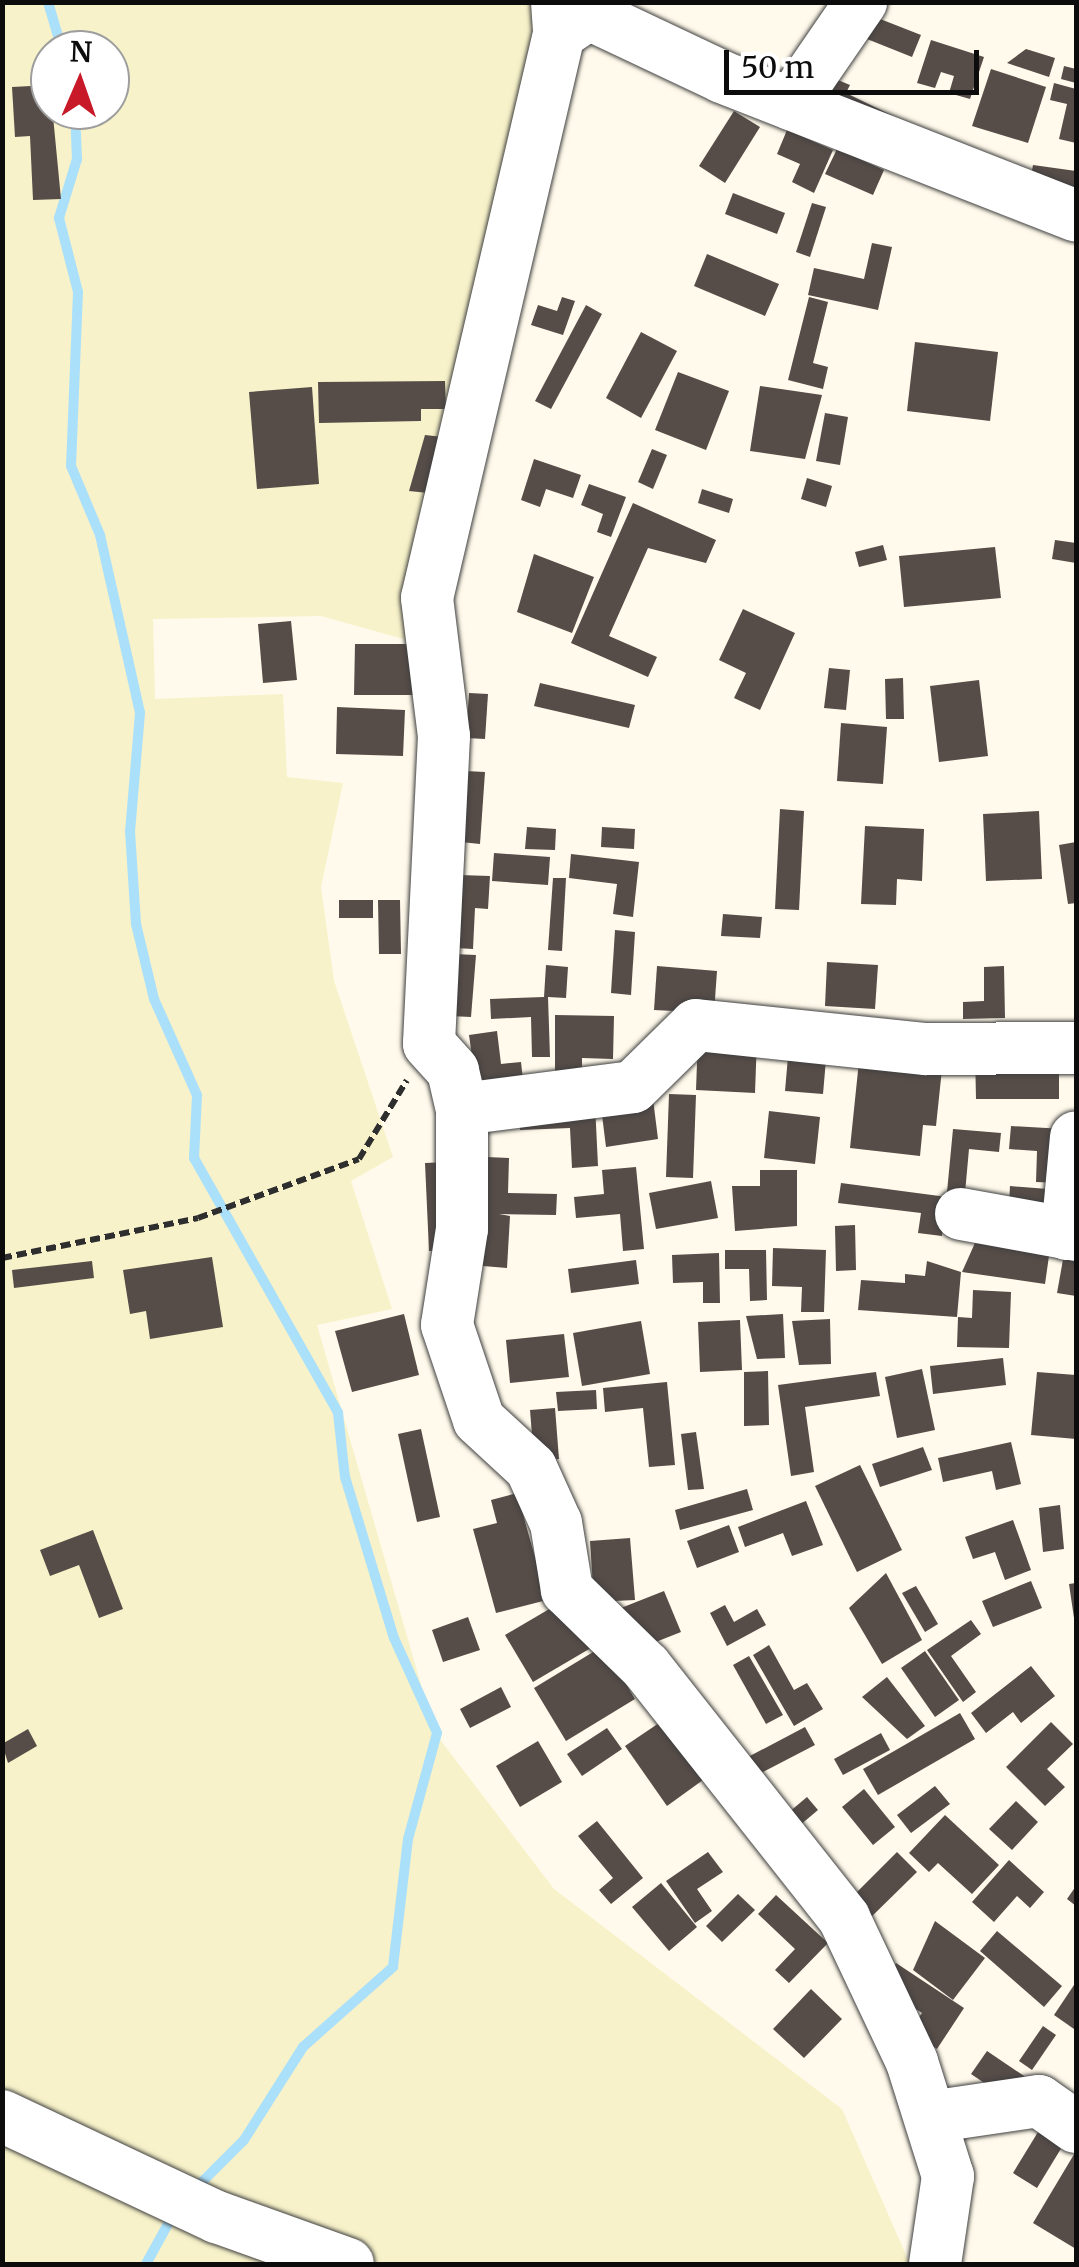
<!DOCTYPE html>
<html>
<head>
<meta charset="utf-8">
<style>
  body { margin:0 }
  #map { position:relative; width:1079px; height:2267px; overflow:hidden; background:#fffaeb; font-family:Merriweather,serif }
  div>[style] { position:absolute }
  .farmland>* { inset:0; background:#f7f2c9 }
  .stream>* { height:10px; margin:-5px; padding:0 5px; transform-origin:5px; border-radius:5px; background:#abe0fb }
  .building>* { inset:0; background:#564c48 }
  .path>* { height:6px; margin-top:-3px; transform-origin:0; background:repeating-linear-gradient(90deg,#2e2e2e 0 10px,transparent 0 15px) }
  .roads { filter:drop-shadow(0 0 2px #3f3f3f) drop-shadow(0 0 2px #3f3f3f) }
  .minor>* { height:52px; margin:-26px; padding:0 26px; transform-origin:26px; border-radius:26px; background:#fff }
  span { translate:-50% -50%; white-space:nowrap; text-align:center; line-height:1.15; -webkit-text-stroke:10px #fff; paint-order:stroke }
  .frame { position:absolute; inset:0; border:5px solid #0c0c0c; pointer-events:none }
  .north { position:absolute; left:30px; top:30px; width:100px; height:100px; box-sizing:border-box; background:#fff; border:2px solid #9e9e9e; border-radius:50%; rotate:2deg; font-size:28px; font-weight:700; line-height:40px; text-align:center; color:#0c0c0c }
  .north::after { content:''; display:block; margin:auto; width:35px; height:45px; background:#c71927; clip-path:polygon(50% 0,100% 100%,50% 72%,0 100%) }
  .scale { position:absolute; left:724px; top:50px; width:255px; height:45px; box-sizing:border-box; border:5px solid #0c0c0c; border-top:0; padding-left:12px; font-size:30px; line-height:35px; white-space:nowrap; color:#0c0c0c; -webkit-text-stroke:8px #fff; paint-order:stroke }
</style>
</head>
<body>
<div id="map">
  <div class="farmland">
    <i style="clip-path:polygon(evenodd,3px 3px,548px 3px,443px 650px,321px 616px,153px 619px,155px 699px,283px 694px,287px 777px,343px 783px,321px 887px,334px 981px,393px 1157px,351px 1181px,392px 1309px,317px 1325px,435px 1733px,554px 1889px,842px 2109px,910px 2264px,3px 2264px,3px 3px,50px 50px,110px 50px,110px 110px,50px 110px,50px 50px)"></i>
  </div>
  <div class="stream">
    <i style="left:48px;top:2px;width:50px;rotate:73.7deg"></i>
    <i style="left:75px;top:110px;width:49px;rotate:87.7deg"></i>
    <i style="left:77px;top:159px;width:62px;rotate:107deg"></i>
    <i style="left:59px;top:218px;width:76px;rotate:75.6deg"></i>
    <i style="left:78px;top:292px;width:174px;rotate:92.3deg"></i>
    <i style="left:71px;top:466px;width:75px;rotate:67.2deg"></i>
    <i style="left:100px;top:535px;width:182px;rotate:77.3deg"></i>
    <i style="left:140px;top:713px;width:118px;rotate:94.8deg"></i>
    <i style="left:130px;top:831px;width:93px;rotate:86.3deg"></i>
    <i style="left:136px;top:924px;width:77px;rotate:76.5deg"></i>
    <i style="left:154px;top:999px;width:105px;rotate:65.9deg"></i>
    <i style="left:197px;top:1095px;width:63px;rotate:92.7deg"></i>
    <i style="left:194px;top:1158px;width:293px;rotate:60.5deg"></i>
    <i style="left:338px;top:1413px;width:64px;rotate:83.8deg"></i>
    <i style="left:345px;top:1477px;width:168px;rotate:73.1deg"></i>
    <i style="left:394px;top:1638px;width:104px;rotate:65.6deg"></i>
    <i style="left:437px;top:1733px;width:110px;rotate:105.3deg"></i>
    <i style="left:408px;top:1839px;width:129px;rotate:96.7deg"></i>
    <i style="left:393px;top:1967px;width:120px;rotate:138.4deg"></i>
    <i style="left:303px;top:2047px;width:110px;rotate:122.4deg"></i>
    <i style="left:244px;top:2140px;width:69px;rotate:135deg"></i>
    <i style="left:146px;top:2264px;width:58px;rotate:-61.2deg"></i>
  </div>
  <div class="building">
    <i style="clip-path:polygon(870px 15px,921px 35px,912px 57px,862px 37px)"></i>
    <i style="clip-path:polygon(931px 40px,984px 57px,970px 99px,949px 93px,954px 76px,941px 72px,935px 88px,917px 83px)"></i>
    <i style="clip-path:polygon(1026px 49px,1055px 58px,1049px 77px,1007px 63px)"></i>
    <i style="clip-path:polygon(1064px 66px,1076px 69px,1076px 83px,1061px 79px)"></i>
    <i style="clip-path:polygon(991px 69px,1046px 87px,1028px 143px,972px 126px)"></i>
    <i style="clip-path:polygon(838px 80px,850px 85px,846px 93px,897px 118px,826px 103px)"></i>
    <i style="clip-path:polygon(1054px 83px,1076px 89px,1076px 143px,1059px 139px,1067px 104px,1050px 100px)"></i>
    <i style="clip-path:polygon(50px 85px,61px 199px,33px 200px,30px 136px,15px 137px,12px 87px)"></i>
    <i style="clip-path:polygon(734px 111px,760px 127px,725px 183px,699px 166px)"></i>
    <i style="clip-path:polygon(787px 130px,833px 150px,814px 193px,792px 182px,800px 164px,777px 154px)"></i>
    <i style="clip-path:polygon(837px 149px,884px 170px,873px 195px,825px 174px)"></i>
    <i style="clip-path:polygon(1033px 165px,1076px 171px,1076px 199px,1028px 192px)"></i>
    <i style="clip-path:polygon(733px 193px,785px 213px,777px 234px,725px 214px)"></i>
    <i style="clip-path:polygon(812px 203px,826px 207px,810px 257px,796px 252px)"></i>
    <i style="clip-path:polygon(872px 243px,892px 247px,878px 310px,808px 295px,814px 268px,864px 279px)"></i>
    <i style="clip-path:polygon(707px 254px,779px 284px,765px 316px,694px 286px)"></i>
    <i style="clip-path:polygon(562px 297px,575px 301px,563px 335px,531px 325px,538px 305px,557px 311px)"></i>
    <i style="clip-path:polygon(809px 297px,828px 302px,813px 363px,828px 367px,823px 389px,788px 380px)"></i>
    <i style="clip-path:polygon(586px 305px,602px 314px,551px 409px,535px 401px)"></i>
    <i style="clip-path:polygon(641px 332px,677px 351px,641px 418px,606px 398px)"></i>
    <i style="clip-path:polygon(915px 342px,998px 352px,990px 421px,907px 411px)"></i>
    <i style="clip-path:polygon(678px 372px,729px 391px,706px 450px,655px 430px)"></i>
    <i style="clip-path:polygon(445px 381px,446px 409px,421px 409px,421px 421px,319px 423px,318px 382px)"></i>
    <i style="clip-path:polygon(760px 386px,822px 395px,805px 459px,750px 451px)"></i>
    <i style="clip-path:polygon(312px 387px,319px 484px,257px 489px,249px 392px)"></i>
    <i style="clip-path:polygon(825px 413px,848px 417px,840px 465px,816px 461px)"></i>
    <i style="clip-path:polygon(425px 435px,443px 437px,438px 494px,409px 491px)"></i>
    <i style="clip-path:polygon(652px 449px,667px 455px,653px 489px,638px 482px)"></i>
    <i style="clip-path:polygon(534px 459px,581px 475px,573px 498px,546px 489px,540px 507px,521px 500px)"></i>
    <i style="clip-path:polygon(807px 478px,832px 486px,826px 507px,801px 499px)"></i>
    <i style="clip-path:polygon(589px 484px,626px 497px,611px 537px,597px 532px,603px 514px,581px 505px)"></i>
    <i style="clip-path:polygon(702px 489px,733px 499px,729px 513px,698px 503px)"></i>
    <i style="clip-path:polygon(633px 503px,716px 540px,706px 563px,648px 548px,609px 636px,657px 657px,648px 677px,571px 643px)"></i>
    <i style="clip-path:polygon(1055px 540px,1076px 543px,1076px 563px,1052px 559px)"></i>
    <i style="clip-path:polygon(883px 545px,887px 560px,859px 567px,855px 552px)"></i>
    <i style="clip-path:polygon(995px 547px,1001px 598px,904px 607px,899px 556px)"></i>
    <i style="clip-path:polygon(534px 554px,594px 577px,572px 633px,517px 612px)"></i>
    <i style="clip-path:polygon(743px 609px,795px 633px,760px 710px,734px 698px,746px 673px,719px 660px)"></i>
    <i style="clip-path:polygon(291px 621px,297px 680px,263px 683px,258px 624px)"></i>
    <i style="clip-path:polygon(355px 644px,427px 644px,426px 695px,354px 695px)"></i>
    <i style="clip-path:polygon(829px 668px,850px 670px,846px 710px,824px 708px)"></i>
    <i style="clip-path:polygon(903px 678px,904px 719px,886px 719px,885px 679px)"></i>
    <i style="clip-path:polygon(979px 680px,988px 756px,939px 762px,930px 686px)"></i>
    <i style="clip-path:polygon(540px 683px,635px 705px,629px 728px,534px 706px)"></i>
    <i style="clip-path:polygon(469px 693px,488px 694px,485px 739px,466px 738px)"></i>
    <i style="clip-path:polygon(337px 707px,405px 710px,403px 756px,336px 754px)"></i>
    <i style="clip-path:polygon(841px 723px,887px 727px,883px 784px,837px 781px)"></i>
    <i style="clip-path:polygon(465px 771px,485px 772px,480px 844px,461px 842px)"></i>
    <i style="clip-path:polygon(780px 809px,804px 811px,799px 910px,775px 909px)"></i>
    <i style="clip-path:polygon(1039px 811px,1042px 879px,986px 881px,983px 814px)"></i>
    <i style="clip-path:polygon(865px 826px,924px 829px,922px 881px,897px 879px,896px 905px,861px 904px)"></i>
    <i style="clip-path:polygon(527px 827px,556px 829px,555px 850px,525px 849px)"></i>
    <i style="clip-path:polygon(602px 827px,635px 829px,634px 849px,601px 847px)"></i>
    <i style="clip-path:polygon(1076px 842px,1076px 903px,1068px 904px,1059px 845px)"></i>
    <i style="clip-path:polygon(494px 853px,550px 857px,548px 885px,492px 881px)"></i>
    <i style="clip-path:polygon(571px 854px,639px 862px,633px 917px,613px 914px,617px 884px,569px 878px)"></i>
    <i style="clip-path:polygon(459px 875px,490px 876px,488px 909px,475px 908px,473px 949px,456px 948px)"></i>
    <i style="clip-path:polygon(553px 878px,566px 878px,562px 951px,548px 950px)"></i>
    <i style="clip-path:polygon(339px 900px,373px 900px,373px 918px,339px 918px)"></i>
    <i style="clip-path:polygon(378px 900px,400px 900px,401px 954px,379px 954px)"></i>
    <i style="clip-path:polygon(723px 914px,762px 917px,760px 938px,721px 936px)"></i>
    <i style="clip-path:polygon(615px 930px,635px 932px,631px 995px,611px 993px)"></i>
    <i style="clip-path:polygon(454px 954px,476px 955px,471px 1017px,450px 1016px)"></i>
    <i style="clip-path:polygon(827px 962px,878px 965px,875px 1009px,825px 1006px)"></i>
    <i style="clip-path:polygon(546px 965px,568px 967px,566px 998px,548px 997px,550px 1057px,532px 1057px,531px 1017px,491px 1019px,490px 999px,544px 997px)"></i>
    <i style="clip-path:polygon(657px 966px,717px 971px,714px 1013px,654px 1010px)"></i>
    <i style="clip-path:polygon(1004px 966px,1005px 1018px,963px 1019px,963px 1002px,984px 1001px,984px 967px)"></i>
    <i style="clip-path:polygon(555px 1015px,614px 1016px,613px 1059px,582px 1058px,582px 1072px,555px 1072px)"></i>
    <i style="clip-path:polygon(497px 1031px,501px 1064px,521px 1062px,523px 1080px,476px 1086px,469px 1035px)"></i>
    <i style="clip-path:polygon(698px 1036px,757px 1038px,755px 1093px,696px 1090px)"></i>
    <i style="clip-path:polygon(789px 1045px,827px 1048px,823px 1094px,785px 1091px)"></i>
    <i style="clip-path:polygon(1059px 1050px,1059px 1099px,976px 1099px,975px 1051px)"></i>
    <i style="clip-path:polygon(859px 1061px,942px 1069px,936px 1126px,923px 1125px,920px 1156px,850px 1148px)"></i>
    <i style="clip-path:polygon(652px 1091px,658px 1139px,606px 1147px,600px 1099px)"></i>
    <i style="clip-path:polygon(669px 1094px,696px 1095px,693px 1178px,666px 1177px)"></i>
    <i style="clip-path:polygon(595px 1104px,598px 1166px,572px 1168px,570px 1128px,520px 1130px,519px 1108px)"></i>
    <i style="clip-path:polygon(769px 1111px,820px 1117px,815px 1164px,764px 1158px)"></i>
    <i style="clip-path:polygon(1011px 1126px,1064px 1129px,1060px 1183px,1036px 1182px,1037px 1151px,1009px 1149px)"></i>
    <i style="clip-path:polygon(953px 1129px,1001px 1133px,999px 1152px,969px 1149px,965px 1193px,947px 1192px)"></i>
    <i style="clip-path:polygon(487px 1157px,509px 1158px,508px 1193px,557px 1194px,556px 1215px,499px 1214px,510px 1216px,507px 1268px,483px 1266px)"></i>
    <i style="clip-path:polygon(448px 1162px,452px 1250px,429px 1251px,425px 1163px)"></i>
    <i style="clip-path:polygon(636px 1167px,644px 1249px,623px 1251px,620px 1214px,576px 1218px,574px 1197px,604px 1194px,602px 1170px)"></i>
    <i style="clip-path:polygon(760px 1170px,797px 1170px,797px 1226px,735px 1231px,732px 1186px,760px 1186px)"></i>
    <i style="clip-path:polygon(711px 1181px,718px 1218px,656px 1229px,649px 1193px)"></i>
    <i style="clip-path:polygon(841px 1183px,947px 1197px,942px 1236px,918px 1233px,921px 1213px,838px 1203px)"></i>
    <i style="clip-path:polygon(1010px 1186px,1048px 1189px,1047px 1208px,1009px 1205px)"></i>
    <i style="clip-path:polygon(855px 1225px,856px 1270px,836px 1271px,835px 1226px)"></i>
    <i style="clip-path:polygon(983px 1225px,1052px 1235px,1045px 1284px,962px 1272px)"></i>
    <i style="clip-path:polygon(1066px 1243px,1076px 1245px,1076px 1296px,1057px 1293px)"></i>
    <i style="clip-path:polygon(773px 1248px,826px 1250px,824px 1312px,801px 1312px,802px 1287px,772px 1286px)"></i>
    <i style="clip-path:polygon(725px 1250px,766px 1250px,767px 1300px,750px 1301px,749px 1269px,725px 1269px)"></i>
    <i style="clip-path:polygon(719px 1253px,720px 1303px,703px 1303px,703px 1282px,673px 1283px,672px 1255px)"></i>
    <i style="clip-path:polygon(212px 1257px,223px 1327px,150px 1339px,146px 1311px,130px 1314px,123px 1270px)"></i>
    <i style="clip-path:polygon(636px 1260px,639px 1284px,571px 1293px,568px 1269px)"></i>
    <i style="clip-path:polygon(92px 1261px,94px 1278px,14px 1288px,12px 1270px)"></i>
    <i style="clip-path:polygon(927px 1261px,961px 1272px,957px 1317px,858px 1310px,861px 1280px,905px 1283px,905px 1274px,925px 1276px)"></i>
    <i style="clip-path:polygon(973px 1290px,1011px 1292px,1009px 1348px,957px 1347px,958px 1317px,972px 1318px)"></i>
    <i style="clip-path:polygon(404px 1314px,419px 1375px,352px 1392px,335px 1331px)"></i>
    <i style="clip-path:polygon(783px 1314px,785px 1358px,757px 1359px,746px 1316px)"></i>
    <i style="clip-path:polygon(830px 1319px,831px 1364px,799px 1365px,792px 1321px)"></i>
    <i style="clip-path:polygon(740px 1320px,742px 1370px,700px 1372px,698px 1322px)"></i>
    <i style="clip-path:polygon(641px 1321px,650px 1374px,582px 1386px,573px 1333px)"></i>
    <i style="clip-path:polygon(564px 1334px,569px 1377px,510px 1383px,506px 1340px)"></i>
    <i style="clip-path:polygon(1003px 1358px,1006px 1385px,933px 1394px,930px 1366px)"></i>
    <i style="clip-path:polygon(922px 1369px,935px 1430px,897px 1438px,885px 1377px)"></i>
    <i style="clip-path:polygon(768px 1371px,769px 1425px,744px 1426px,744px 1372px)"></i>
    <i style="clip-path:polygon(876px 1372px,880px 1396px,805px 1407px,814px 1472px,791px 1476px,778px 1385px)"></i>
    <i style="clip-path:polygon(1037px 1372px,1076px 1375px,1076px 1439px,1031px 1435px)"></i>
    <i style="clip-path:polygon(667px 1382px,675px 1465px,649px 1467px,643px 1408px,605px 1412px,603px 1388px)"></i>
    <i style="clip-path:polygon(596px 1390px,597px 1409px,558px 1411px,556px 1392px)"></i>
    <i style="clip-path:polygon(555px 1408px,559px 1459px,534px 1460px,530px 1410px)"></i>
    <i style="clip-path:polygon(421px 1429px,440px 1517px,417px 1522px,398px 1434px)"></i>
    <i style="clip-path:polygon(696px 1432px,704px 1489px,688px 1490px,681px 1434px)"></i>
    <i style="clip-path:polygon(1011px 1442px,1021px 1484px,996px 1490px,992px 1471px,943px 1482px,938px 1458px)"></i>
    <i style="clip-path:polygon(923px 1447px,932px 1470px,880px 1487px,872px 1464px)"></i>
    <i style="clip-path:polygon(860px 1465px,902px 1550px,857px 1572px,815px 1486px)"></i>
    <i style="clip-path:polygon(747px 1489px,753px 1510px,680px 1530px,675px 1510px)"></i>
    <i style="clip-path:polygon(517px 1493px,547px 1600px,496px 1613px,473px 1529px,497px 1523px,491px 1500px)"></i>
    <i style="clip-path:polygon(806px 1501px,823px 1545px,792px 1556px,783px 1533px,745px 1547px,738px 1527px)"></i>
    <i style="clip-path:polygon(1060px 1505px,1064px 1549px,1043px 1552px,1039px 1508px)"></i>
    <i style="clip-path:polygon(1013px 1520px,1031px 1570px,1005px 1580px,995px 1552px,973px 1559px,965px 1537px)"></i>
    <i style="clip-path:polygon(729px 1525px,739px 1552px,697px 1568px,687px 1541px)"></i>
    <i style="clip-path:polygon(93px 1530px,123px 1609px,99px 1618px,79px 1565px,50px 1576px,40px 1550px)"></i>
    <i style="clip-path:polygon(630px 1538px,635px 1600px,594px 1602px,590px 1541px)"></i>
    <i style="clip-path:polygon(886px 1573px,922px 1640px,882px 1664px,849px 1608px)"></i>
    <i style="clip-path:polygon(1031px 1581px,1042px 1608px,993px 1627px,982px 1601px)"></i>
    <i style="clip-path:polygon(1076px 1583px,1076px 1618px,1074px 1618px,1069px 1584px)"></i>
    <i style="clip-path:polygon(916px 1586px,938px 1624px,925px 1632px,902px 1593px)"></i>
    <i style="clip-path:polygon(664px 1591px,681px 1632px,638px 1649px,621px 1608px)"></i>
    <i style="clip-path:polygon(568px 1598px,596px 1645px,533px 1682px,505px 1635px)"></i>
    <i style="clip-path:polygon(725px 1605px,734px 1622px,757px 1609px,766px 1625px,727px 1646px,710px 1613px)"></i>
    <i style="clip-path:polygon(468px 1617px,480px 1650px,443px 1662px,432px 1630px)"></i>
    <i style="clip-path:polygon(971px 1620px,981px 1634px,951px 1656px,976px 1692px,963px 1702px,927px 1650px)"></i>
    <i style="clip-path:polygon(769px 1645px,794px 1690px,807px 1683px,823px 1709px,794px 1726px,753px 1655px)"></i>
    <i style="clip-path:polygon(603px 1646px,635px 1699px,566px 1741px,534px 1688px)"></i>
    <i style="clip-path:polygon(925px 1651px,959px 1700px,935px 1717px,901px 1668px)"></i>
    <i style="clip-path:polygon(749px 1656px,783px 1715px,766px 1724px,733px 1665px)"></i>
    <i style="clip-path:polygon(1031px 1666px,1055px 1696px,1021px 1723px,1013px 1712px,986px 1733px,971px 1713px)"></i>
    <i style="clip-path:polygon(887px 1677px,925px 1726px,907px 1739px,862px 1697px)"></i>
    <i style="clip-path:polygon(501px 1687px,511px 1707px,470px 1728px,460px 1709px)"></i>
    <i style="clip-path:polygon(960px 1713px,975px 1739px,878px 1795px,863px 1769px)"></i>
    <i style="clip-path:polygon(662px 1721px,703px 1780px,667px 1806px,625px 1746px)"></i>
    <i style="clip-path:polygon(1051px 1722px,1073px 1744px,1047px 1769px,1065px 1787px,1045px 1806px,1006px 1767px)"></i>
    <i style="clip-path:polygon(805px 1727px,815px 1745px,740px 1784px,731px 1766px)"></i>
    <i style="clip-path:polygon(607px 1728px,622px 1749px,582px 1776px,567px 1754px)"></i>
    <i style="clip-path:polygon(28px 1729px,37px 1746px,8px 1763px,2px 1744px)"></i>
    <i style="clip-path:polygon(881px 1733px,890px 1750px,843px 1775px,834px 1759px)"></i>
    <i style="clip-path:polygon(538px 1741px,562px 1782px,520px 1807px,496px 1766px)"></i>
    <i style="clip-path:polygon(935px 1786px,950px 1804px,911px 1833px,897px 1815px)"></i>
    <i style="clip-path:polygon(864px 1789px,895px 1827px,873px 1845px,842px 1807px)"></i>
    <i style="clip-path:polygon(807px 1797px,818px 1810px,799px 1826px,788px 1813px)"></i>
    <i style="clip-path:polygon(1016px 1801px,1038px 1822px,1012px 1850px,989px 1829px)"></i>
    <i style="clip-path:polygon(945px 1815px,999px 1865px,972px 1894px,938px 1863px,929px 1872px,909px 1853px)"></i>
    <i style="clip-path:polygon(597px 1821px,643px 1878px,611px 1904px,599px 1890px,613px 1878px,578px 1836px)"></i>
    <i style="clip-path:polygon(708px 1852px,723px 1872px,697px 1889px,712px 1911px,695px 1923px,666px 1881px)"></i>
    <i style="clip-path:polygon(897px 1852px,917px 1872px,862px 1926px,842px 1907px)"></i>
    <i style="clip-path:polygon(1009px 1860px,1044px 1892px,1030px 1908px,1017px 1896px,994px 1922px,972px 1902px)"></i>
    <i style="clip-path:polygon(661px 1883px,697px 1927px,669px 1951px,632px 1907px)"></i>
    <i style="clip-path:polygon(1076px 1886px,1076px 1906px,1067px 1899px)"></i>
    <i style="clip-path:polygon(738px 1894px,755px 1910px,722px 1942px,706px 1926px)"></i>
    <i style="clip-path:polygon(776px 1895px,828px 1943px,789px 1983px,775px 1970px,795px 1949px,758px 1914px)"></i>
    <i style="clip-path:polygon(935px 1921px,985px 1958px,953px 2000px,913px 1970px)"></i>
    <i style="clip-path:polygon(997px 1931px,1062px 1986px,1044px 2007px,980px 1951px)"></i>
    <i style="clip-path:polygon(896px 1963px,964px 2008px,937px 2049px,910px 2030px,922px 2013px,881px 1986px)"></i>
    <i style="clip-path:polygon(1076px 1982px,1076px 2024px,1074px 2029px,1054px 2015px)"></i>
    <i style="clip-path:polygon(811px 1989px,842px 2019px,804px 2058px,773px 2029px)"></i>
    <i style="clip-path:polygon(1043px 2026px,1056px 2035px,1032px 2070px,1019px 2061px)"></i>
    <i style="clip-path:polygon(987px 2051px,1027px 2078px,1011px 2101px,971px 2074px)"></i>
    <i style="clip-path:polygon(1038px 2132px,1062px 2147px,1037px 2188px,1013px 2173px)"></i>
    <i style="clip-path:polygon(1076px 2151px,1076px 2249px,1033px 2223px)"></i>
  </div>
  <div class="path">
    <i style="left:2px;top:1258px;width:200px;rotate:-11.5deg"></i>
    <i style="left:198px;top:1218px;width:171px;rotate:-20.1deg"></i>
    <i style="left:359px;top:1159px;width:92px;rotate:-58.7deg"></i>
  </div>
  <div class="roads">
    <div class="minor">
      <i style="left:557px;top:2px;width:32px;rotate:86deg"></i>
      <i style="left:559px;top:34px;width:579px;rotate:103.17deg"></i>
      <i style="left:427px;top:598px;width:139px;rotate:83deg"></i>
      <i style="left:444px;top:736px;width:308px;rotate:92.8deg"></i>
      <i style="left:429px;top:1044px;width:36px;rotate:48deg"></i>
      <i style="left:453px;top:1071px;width:39px;rotate:77deg"></i>
      <i style="left:462px;top:1109px;width:120px;rotate:90deg"></i>
      <i style="left:462px;top:1229px;width:97px;rotate:98.9deg"></i>
      <i style="left:447px;top:1325px;width:100px;rotate:71.4deg"></i>
      <i style="left:479px;top:1420px;width:71px;rotate:42.7deg"></i>
      <i style="left:531px;top:1468px;width:60px;rotate:65.6deg"></i>
      <i style="left:556px;top:1523px;width:68px;rotate:80.7deg"></i>
      <i style="left:567px;top:1590px;width:110px;rotate:44.3deg"></i>
      <i style="left:646px;top:1667px;width:320px;rotate:51.7deg"></i>
      <i style="left:844px;top:1918px;width:159px;rotate:64.7deg"></i>
      <i style="left:912px;top:2062px;width:120px;rotate:72.5deg"></i>
      <i style="left:948px;top:2176px;width:89px;rotate:98.4deg"></i>
      <i style="left:559px;top:34px;width:36px;rotate:-34deg"></i>
      <i style="left:589px;top:14px;width:147px;rotate:25.3deg"></i>
      <i style="left:722px;top:77px;width:380px;rotate:21.4deg"></i>
      <i style="left:791px;top:104px;width:124px;rotate:-55.5deg"></i>
      <i style="left:462px;top:1109px;width:172px;rotate:-7.3deg"></i>
      <i style="left:633px;top:1087px;width:88px;rotate:-44.5deg"></i>
      <i style="left:696px;top:1025px;width:231px;rotate:6deg"></i>
      <i style="left:926px;top:1049px;width:150px;rotate:-0.4deg"></i>
      <i style="left:961px;top:1214px;width:117px;rotate:10.3deg"></i>
      <i style="left:1067px;top:1234px;width:97px;rotate:-84.7deg"></i>
      <i style="left:2px;top:2116px;width:238px;rotate:25.2deg"></i>
      <i style="left:217px;top:2217px;width:139px;rotate:19.7deg"></i>
      <i style="left:930px;top:2117px;width:110px;rotate:-8.4deg"></i>
      <i style="left:1039px;top:2101px;width:45px;rotate:35.1deg"></i>
    </div>
  </div>
  <div class="frame"></div>
  <div class="north">N</div>
  <div class="scale">50 m</div>
</div>
</body>
</html>
